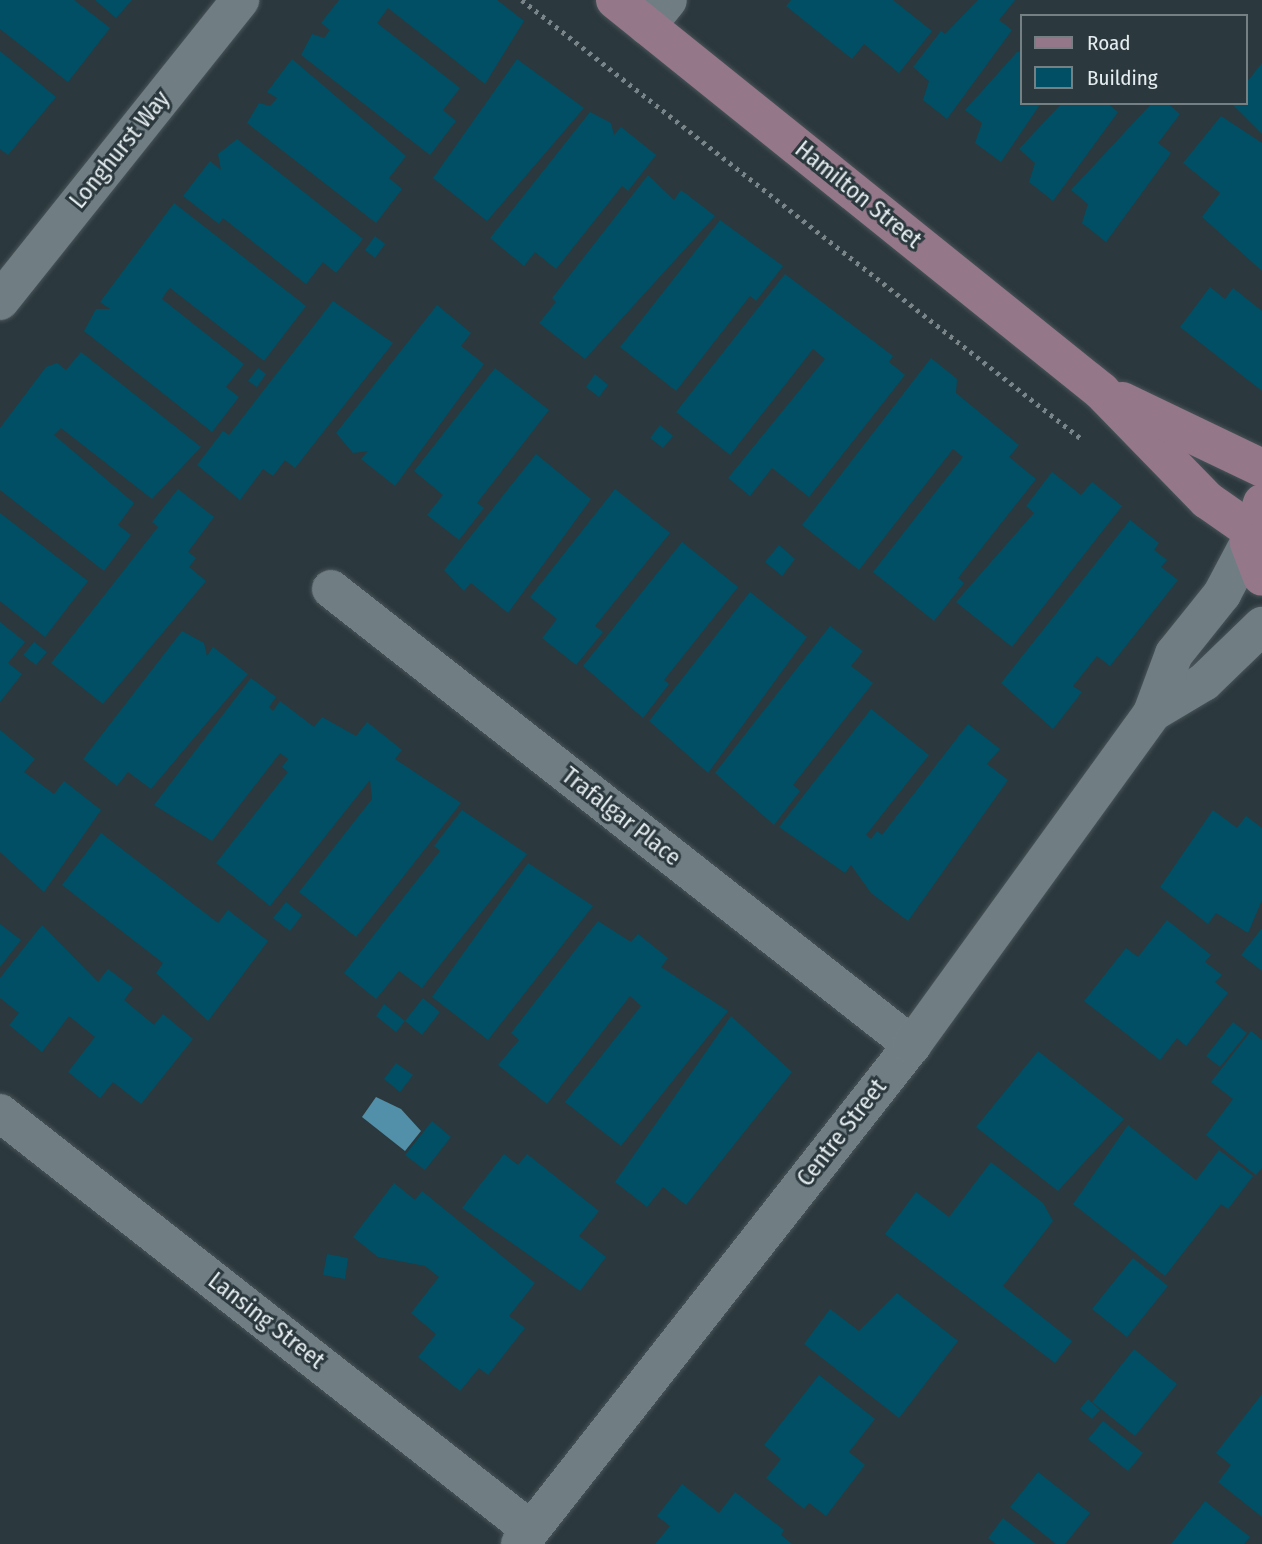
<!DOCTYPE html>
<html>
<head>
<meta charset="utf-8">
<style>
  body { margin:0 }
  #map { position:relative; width:1262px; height:1544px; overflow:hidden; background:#2b383d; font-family:"Fira Sans Condensed",sans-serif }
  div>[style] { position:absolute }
  .water>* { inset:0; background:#5190a8 }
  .building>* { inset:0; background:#014f65 }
  .path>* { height:4.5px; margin-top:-2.25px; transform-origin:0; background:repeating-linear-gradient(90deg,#7a8589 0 3.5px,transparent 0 8.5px) }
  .roads { filter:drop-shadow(0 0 2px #495459) drop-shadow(0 0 2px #495459) }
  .street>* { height:38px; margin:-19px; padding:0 19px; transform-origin:19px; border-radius:19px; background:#707e84 }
  .secondary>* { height:38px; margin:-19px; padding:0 19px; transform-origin:19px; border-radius:19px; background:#95778a }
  span { translate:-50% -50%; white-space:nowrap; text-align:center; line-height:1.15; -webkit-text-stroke:6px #2b383d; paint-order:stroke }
  .street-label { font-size:24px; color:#e4ecef }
  .legend { position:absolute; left:1020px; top:14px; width:228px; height:91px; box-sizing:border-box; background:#2b383d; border:2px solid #758084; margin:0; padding:9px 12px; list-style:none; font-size:21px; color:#e4ecef }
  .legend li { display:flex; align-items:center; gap:14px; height:35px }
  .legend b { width:35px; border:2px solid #758084 }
</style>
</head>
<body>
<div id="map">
  <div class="water">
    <i style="clip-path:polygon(376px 1097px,401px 1109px,421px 1131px,405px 1151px,362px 1117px)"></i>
  </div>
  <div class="building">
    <i style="clip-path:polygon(0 0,74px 0,110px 28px,68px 82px,0 29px)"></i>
    <i style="clip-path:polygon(95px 0,132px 0,116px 18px)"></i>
    <i style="clip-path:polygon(339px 0,497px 0,524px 21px,485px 84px,388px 8px,377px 23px,460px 88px,443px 110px,456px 121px,430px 155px,301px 55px,312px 34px,324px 38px,330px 30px,321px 23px)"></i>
    <i style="clip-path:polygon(791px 0,893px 0,932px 31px,899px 73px,864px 44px,852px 59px,786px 6px)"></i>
    <i style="clip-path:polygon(978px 0,1015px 0,999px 20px,1012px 30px,947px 119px,923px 100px,929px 81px,913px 67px,941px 31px,945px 34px)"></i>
    <i style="clip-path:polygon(0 51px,56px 97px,8px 155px,0 149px)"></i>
    <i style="clip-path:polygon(1017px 52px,1022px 52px,1022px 103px,1041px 103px,1001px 162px,975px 143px,982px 123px,965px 110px)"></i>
    <i style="clip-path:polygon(292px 59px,406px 156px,389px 178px,402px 189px,376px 223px,247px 123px,259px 103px,270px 106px,277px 98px,267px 92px)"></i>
    <i style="clip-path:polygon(517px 59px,584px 108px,487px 221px,433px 178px)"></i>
    <i style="clip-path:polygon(1262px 63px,1262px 134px,1231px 103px,1246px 103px,1246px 83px)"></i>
    <i style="clip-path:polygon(1062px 103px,1107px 103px,1118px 112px,1053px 201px,1029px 182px,1035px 163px,1019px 149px)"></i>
    <i style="clip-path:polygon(1152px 103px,1167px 103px,1180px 114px,1158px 143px,1171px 153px,1106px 242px,1082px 223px,1088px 204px,1071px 190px)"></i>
    <i style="clip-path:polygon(590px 112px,611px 123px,614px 135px,621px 127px,656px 155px,628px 191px,622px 186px,556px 269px,535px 252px,524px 266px,490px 238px)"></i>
    <i style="clip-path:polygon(1221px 116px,1262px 143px,1262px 271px,1202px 217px,1220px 193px,1183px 163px)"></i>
    <i style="clip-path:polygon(237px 139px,363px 239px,336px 273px,323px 262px,306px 284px,223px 218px,219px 224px,183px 196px,210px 161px,221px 170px,218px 154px)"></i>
    <i style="clip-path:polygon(648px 175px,674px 200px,681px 190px,715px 216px,585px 359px,539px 323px,556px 302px,552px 298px)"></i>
    <i style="clip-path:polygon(174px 203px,306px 306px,264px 361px,170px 288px,165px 294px,162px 299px,244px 364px,226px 387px,239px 397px,212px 432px,84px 331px,96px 309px,110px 309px,100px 302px)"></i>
    <i style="clip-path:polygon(720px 220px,783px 266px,756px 301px,750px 296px,676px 391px,620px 347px)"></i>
    <i style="clip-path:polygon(375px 236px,385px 244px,375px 258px,365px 250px)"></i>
    <i style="clip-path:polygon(785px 274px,893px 356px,889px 362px,905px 375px,809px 497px,772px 468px,750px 496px,728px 478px,825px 359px,813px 349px,730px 455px,676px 412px)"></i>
    <i style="clip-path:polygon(1210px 287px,1225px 299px,1233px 288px,1262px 311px,1262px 391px,1180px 327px)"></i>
    <i style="clip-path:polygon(333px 301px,393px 343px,295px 468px,285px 460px,273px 476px,263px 469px,240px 500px,197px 465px,223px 431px,229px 435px)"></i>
    <i style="clip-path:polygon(437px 305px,471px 333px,461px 346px,484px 364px,395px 486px,361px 459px,368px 451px,353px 453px,336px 433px)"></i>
    <i style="clip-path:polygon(81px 352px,201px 447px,152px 499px,61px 428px,54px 435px,134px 503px,118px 525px,131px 535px,104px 571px,0 490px,0 428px,46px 367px,57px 363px,66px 370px)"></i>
    <i style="clip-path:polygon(931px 358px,957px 379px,956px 393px,1019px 445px,1009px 457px,1036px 479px,958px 578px,964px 583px,934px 621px,873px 572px,963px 457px,953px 449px,859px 570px,802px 525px)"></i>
    <i style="clip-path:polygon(258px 368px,266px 374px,257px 387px,248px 381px)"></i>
    <i style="clip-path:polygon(495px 368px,549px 410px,477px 503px,484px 508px,459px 540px,427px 515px,443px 495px,414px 471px)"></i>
    <i style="clip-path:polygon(595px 374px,608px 385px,599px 397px,586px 387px)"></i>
    <i style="clip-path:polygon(660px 425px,673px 436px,663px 448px,650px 438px)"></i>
    <i style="clip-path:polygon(536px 454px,591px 499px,508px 613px,471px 583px,464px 591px,444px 570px)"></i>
    <i style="clip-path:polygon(1052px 472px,1081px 495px,1092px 482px,1122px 506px,1012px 647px,956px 602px,1034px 513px,1026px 506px)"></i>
    <i style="clip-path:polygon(178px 489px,214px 517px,188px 552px,196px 558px,189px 567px,206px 581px,103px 704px,51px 663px,158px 527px,152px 522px)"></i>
    <i style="clip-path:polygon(615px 489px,670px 533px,595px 626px,603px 632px,576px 665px,542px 638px,557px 619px,530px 597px)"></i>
    <i style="clip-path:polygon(0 513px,88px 581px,45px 637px,0 601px)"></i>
    <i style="clip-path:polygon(1130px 520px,1159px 543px,1154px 550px,1167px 560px,1161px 567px,1178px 580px,1110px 666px,1097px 656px,1073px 686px,1082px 692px,1053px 729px,1001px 683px)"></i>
    <i style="clip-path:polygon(682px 542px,738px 587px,664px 680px,669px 684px,643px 718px,583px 666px)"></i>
    <i style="clip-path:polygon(779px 545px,795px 559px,782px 576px,765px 562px)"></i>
    <i style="clip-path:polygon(750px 592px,807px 637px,708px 773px,649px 721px)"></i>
    <i style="clip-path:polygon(0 622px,25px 642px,8px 663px,22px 674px,0 702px)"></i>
    <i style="clip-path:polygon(830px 626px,863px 651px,851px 666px,873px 683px,793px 785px,800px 791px,774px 825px,715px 773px)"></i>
    <i style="clip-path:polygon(182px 631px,204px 643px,207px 656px,213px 647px,248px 674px,151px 789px,128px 772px,117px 786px,83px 759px)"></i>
    <i style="clip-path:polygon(34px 642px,47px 652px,36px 665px,23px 655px)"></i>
    <i style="clip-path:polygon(251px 678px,276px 697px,269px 707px,273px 711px,280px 701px,314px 727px,322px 717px,356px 736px,367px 722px,402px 750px,395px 759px,461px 803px,356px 937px,299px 892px,372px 799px,370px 780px,270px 906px,216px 863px,288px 772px,282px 767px,288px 759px,280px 753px,212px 841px,154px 805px)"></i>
    <i style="clip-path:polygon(871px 709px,929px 755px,866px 835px,871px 839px,877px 831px,882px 835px,968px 724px,1000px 749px,987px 764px,1008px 780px,908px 921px,871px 893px,851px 865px,845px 873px,779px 827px)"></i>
    <i style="clip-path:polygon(0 730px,35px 759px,24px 772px,54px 794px,64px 781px,101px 810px,44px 892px,0 852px)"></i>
    <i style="clip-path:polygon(462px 810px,527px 854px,422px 988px,399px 971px,376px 999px,344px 973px,440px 851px,434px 846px)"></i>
    <i style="clip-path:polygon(1213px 810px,1237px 828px,1246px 816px,1262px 828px,1262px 900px,1248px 933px,1216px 913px,1208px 924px,1160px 887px)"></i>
    <i style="clip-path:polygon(101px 833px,218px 923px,228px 910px,268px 941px,208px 1021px,156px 973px,163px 963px,62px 885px)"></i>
    <i style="clip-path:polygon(528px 863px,593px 906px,488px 1040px,432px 997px)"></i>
    <i style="clip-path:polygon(286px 902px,302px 915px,290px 931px,273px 918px)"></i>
    <i style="clip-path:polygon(1167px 920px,1211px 955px,1205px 962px,1222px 975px,1215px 982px,1228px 993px,1186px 1046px,1177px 1038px,1160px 1060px,1084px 1001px,1126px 948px,1138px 957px)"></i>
    <i style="clip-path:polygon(598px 921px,631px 942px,638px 934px,668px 958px,661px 967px,728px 1011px,621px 1146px,565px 1102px,641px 1006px,630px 996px,547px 1104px,498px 1065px,519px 1040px,511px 1033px)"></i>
    <i style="clip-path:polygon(0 924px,21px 940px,0 967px)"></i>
    <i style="clip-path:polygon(42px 925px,98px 982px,108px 969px,133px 988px,124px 1000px,154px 1025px,163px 1014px,193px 1039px,141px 1104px,113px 1082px,100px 1098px,68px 1072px,95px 1037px,69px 1016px,42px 1052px,9px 1025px,19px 1013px,0 998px,0 978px)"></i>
    <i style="clip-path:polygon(1262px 928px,1262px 971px,1241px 955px)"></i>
    <i style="clip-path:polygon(423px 998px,440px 1012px,422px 1035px,405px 1021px)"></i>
    <i style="clip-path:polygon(384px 1004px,405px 1021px,396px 1032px,376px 1016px)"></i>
    <i style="clip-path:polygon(731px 1016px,792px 1072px,686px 1205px,663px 1187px,647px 1207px,615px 1182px)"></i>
    <i style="clip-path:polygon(1233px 1022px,1247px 1033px,1220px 1067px,1206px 1056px)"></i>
    <i style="clip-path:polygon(1251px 1031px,1262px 1040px,1262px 1168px,1256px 1175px,1206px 1135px,1233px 1099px,1211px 1082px)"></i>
    <i style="clip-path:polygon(1038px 1051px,1124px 1119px,1058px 1191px,976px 1127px)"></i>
    <i style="clip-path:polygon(396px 1063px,413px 1075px,400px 1092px,384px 1079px)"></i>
    <i style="clip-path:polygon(432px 1121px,451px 1137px,425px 1170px,405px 1155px)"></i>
    <i style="clip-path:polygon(1128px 1125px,1196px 1180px,1219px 1150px,1253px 1176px,1228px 1209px,1221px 1204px,1165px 1276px,1073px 1204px)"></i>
    <i style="clip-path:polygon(504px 1154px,518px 1165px,527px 1154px,599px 1211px,579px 1236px,606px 1257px,580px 1291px,462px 1208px)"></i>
    <i style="clip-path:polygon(991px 1162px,1043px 1203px,1053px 1221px,1003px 1286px,1072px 1341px,1055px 1363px,885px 1234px,916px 1192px,949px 1217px)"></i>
    <i style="clip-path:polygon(394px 1183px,415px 1200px,422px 1191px,535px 1283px,509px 1316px,525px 1328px,488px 1375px,479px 1368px,460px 1391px,418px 1357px,436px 1334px,411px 1313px,439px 1277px,425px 1266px,378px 1257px,353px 1237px)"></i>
    <i style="clip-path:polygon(327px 1254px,348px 1258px,345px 1279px,323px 1275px)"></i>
    <i style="clip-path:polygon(1133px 1258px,1168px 1286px,1127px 1337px,1092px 1309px)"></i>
    <i style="clip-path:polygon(897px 1293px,958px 1341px,899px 1418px,804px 1344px,830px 1309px,859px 1331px)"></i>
    <i style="clip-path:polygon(1134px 1349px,1177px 1384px,1135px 1436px,1092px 1402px)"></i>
    <i style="clip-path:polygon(819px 1375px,875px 1419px,849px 1452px,865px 1465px,826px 1516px,809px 1503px,804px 1509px,766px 1478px,781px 1459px,764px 1445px)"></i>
    <i style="clip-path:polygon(1262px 1394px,1262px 1517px,1218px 1482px,1231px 1465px,1216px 1453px)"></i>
    <i style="clip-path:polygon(1088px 1399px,1100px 1410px,1092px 1419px,1080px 1409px)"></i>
    <i style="clip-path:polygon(1103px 1421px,1143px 1453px,1128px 1471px,1088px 1439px)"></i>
    <i style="clip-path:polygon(1038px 1472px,1090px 1513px,1065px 1544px,1056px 1544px,1010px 1507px)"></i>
    <i style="clip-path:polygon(682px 1484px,719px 1513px,735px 1492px,784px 1530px,781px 1535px,792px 1544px,655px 1544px,670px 1526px,657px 1516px)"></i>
    <i style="clip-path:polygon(1205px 1501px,1250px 1537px,1244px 1544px,1171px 1544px)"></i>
    <i style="clip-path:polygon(1003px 1518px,1036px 1544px,996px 1544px,988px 1538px)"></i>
  </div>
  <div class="path">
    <i style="left:522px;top:0;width:713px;rotate:38.11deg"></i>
  </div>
  <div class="roads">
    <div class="street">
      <i style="left:647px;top:26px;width:33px;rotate:-51deg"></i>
      <i style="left:0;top:301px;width:385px;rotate:-51.4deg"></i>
      <i style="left:331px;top:589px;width:739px;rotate:38.13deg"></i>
      <i style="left:1152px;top:713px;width:61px;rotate:-30.8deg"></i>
      <i style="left:1204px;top:682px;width:81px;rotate:-44deg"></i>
      <i style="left:0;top:1113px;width:675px;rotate:38.14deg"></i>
      <i style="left:520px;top:1544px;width:635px;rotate:-51.85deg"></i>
      <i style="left:912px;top:1045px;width:410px;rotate:-54.1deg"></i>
      <i style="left:1152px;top:713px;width:63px;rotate:-69.6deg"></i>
      <i style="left:1174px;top:654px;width:77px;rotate:-51.3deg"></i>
      <i style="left:1222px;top:594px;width:58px;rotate:-62.1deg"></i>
    </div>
    <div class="secondary">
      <i style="left:615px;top:0;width:624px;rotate:38.82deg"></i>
      <i style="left:1101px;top:391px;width:152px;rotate:45.8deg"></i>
      <i style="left:1207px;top:500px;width:52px;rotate:34.9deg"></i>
      <i style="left:1122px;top:401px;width:155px;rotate:25.6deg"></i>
      <i style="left:1262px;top:503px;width:42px;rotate:108deg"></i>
      <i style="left:1249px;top:543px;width:36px;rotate:69deg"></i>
    </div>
  </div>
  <div class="street-label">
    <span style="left:120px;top:150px;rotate:-51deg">Longhurst Way</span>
    <span style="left:858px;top:195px;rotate:39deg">Hamilton Street</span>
    <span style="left:621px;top:817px;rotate:38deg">Trafalgar Place</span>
    <span style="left:842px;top:1133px;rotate:-52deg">Centre Street</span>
    <span style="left:266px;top:1321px;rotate:38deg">Lansing Street</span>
  </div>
  <ul class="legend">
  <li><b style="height:9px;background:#95778a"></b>Road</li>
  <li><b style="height:19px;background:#014f65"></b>Building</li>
  </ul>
</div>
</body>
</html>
